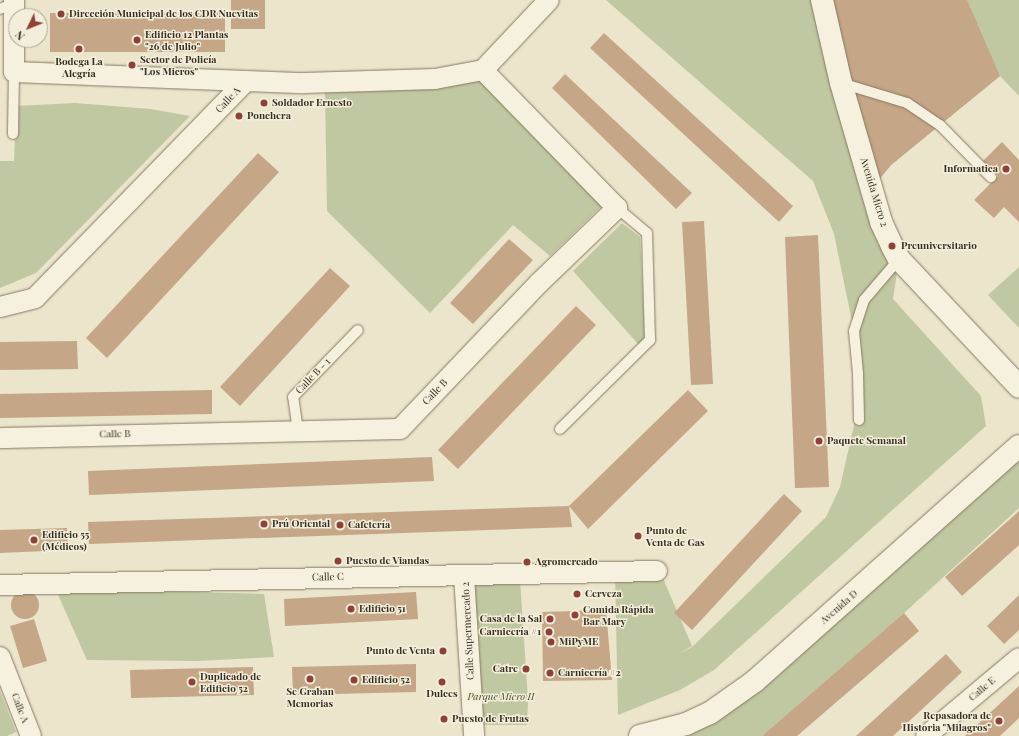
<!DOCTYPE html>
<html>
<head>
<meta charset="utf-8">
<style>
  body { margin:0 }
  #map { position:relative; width:1019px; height:736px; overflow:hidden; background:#ebe5cb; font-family:"Playfair Display",serif }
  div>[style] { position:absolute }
  .green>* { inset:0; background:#bfc8a0 }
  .building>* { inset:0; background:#c5a686 }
  .round { border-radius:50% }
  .roads { filter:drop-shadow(0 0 1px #867961) drop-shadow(0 0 1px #867961) }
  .service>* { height:10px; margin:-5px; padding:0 5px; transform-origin:5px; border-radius:5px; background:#f6f1de }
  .minor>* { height:20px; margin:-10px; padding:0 10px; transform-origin:10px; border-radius:10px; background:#f6f1de }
  .tertiary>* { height:22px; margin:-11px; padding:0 11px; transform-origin:11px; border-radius:11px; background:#f6f1de }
  .dots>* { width:11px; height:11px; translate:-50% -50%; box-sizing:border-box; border:2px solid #f3eeda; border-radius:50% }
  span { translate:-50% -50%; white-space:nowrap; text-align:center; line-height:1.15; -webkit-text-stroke:3px #f3eeda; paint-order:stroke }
  .poi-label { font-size:10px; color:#382f23; font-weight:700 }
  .left { translate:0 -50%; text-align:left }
  .right { translate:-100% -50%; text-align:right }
  .street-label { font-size:10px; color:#382f23 }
  .park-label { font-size:10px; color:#45532c; font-style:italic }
  .north { position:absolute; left:8px; top:8px; width:40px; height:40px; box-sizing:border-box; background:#f3eeda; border:1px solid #a8a291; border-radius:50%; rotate:227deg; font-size:11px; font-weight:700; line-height:16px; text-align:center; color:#382f23 }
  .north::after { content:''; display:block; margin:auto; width:14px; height:18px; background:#8f4037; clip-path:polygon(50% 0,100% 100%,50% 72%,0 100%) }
</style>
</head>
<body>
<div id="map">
  <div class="green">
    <i style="clip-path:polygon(606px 0,1019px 0,1019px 96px,1000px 76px,891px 165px,872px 188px,899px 259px,893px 299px,981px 396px,986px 426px,714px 670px,680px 690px,618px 715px,615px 573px,662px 576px,692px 646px,678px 654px,692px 647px,826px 517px,840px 487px,859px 403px,854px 331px,834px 234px,813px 181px)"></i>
    <i style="clip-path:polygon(485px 78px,604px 204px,550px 256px,513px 225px,430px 313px,327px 211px,325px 91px)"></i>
    <i style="clip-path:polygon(75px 103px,151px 109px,190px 116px,36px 273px,0 288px,0 161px,14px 161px,16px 106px)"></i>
    <i style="clip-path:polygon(622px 223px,640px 237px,645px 339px,639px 345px,573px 271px)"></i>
    <i style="clip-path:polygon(1019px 267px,1019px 328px,988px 295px)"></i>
    <i style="clip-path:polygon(1012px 456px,1019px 462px,1019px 508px,904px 613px,762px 736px,656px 736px,705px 720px)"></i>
    <i style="clip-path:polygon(520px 579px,528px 700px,527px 725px,473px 725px,473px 583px)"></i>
    <i style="clip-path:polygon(55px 588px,264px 594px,274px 657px,198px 661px,87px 660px)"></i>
    <i style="clip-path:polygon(0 691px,16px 732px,7px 736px,0 736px)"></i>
  </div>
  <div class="building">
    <i style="clip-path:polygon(231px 0,265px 0,265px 29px,231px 29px)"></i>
    <i style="clip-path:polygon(822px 0,967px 0,1000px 76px,891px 165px,872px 188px)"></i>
    <i style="clip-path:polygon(50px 13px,225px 13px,225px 52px,50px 52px)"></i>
    <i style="clip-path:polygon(604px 33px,793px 206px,779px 222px,590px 48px)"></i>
    <i style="clip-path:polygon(565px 74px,692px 193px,676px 209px,552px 88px)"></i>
    <i style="clip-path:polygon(1002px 142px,1019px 160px,1019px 222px,1004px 207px,994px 218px,974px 200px,998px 176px,983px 161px)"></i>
    <i style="clip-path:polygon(258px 153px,279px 172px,107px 358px,86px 338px)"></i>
    <i style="clip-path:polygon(704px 221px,713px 384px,691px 385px,682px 222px)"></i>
    <i style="clip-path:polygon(818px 235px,829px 487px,795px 488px,785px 237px)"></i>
    <i style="clip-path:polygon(509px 239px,533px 260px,473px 324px,450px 303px)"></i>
    <i style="clip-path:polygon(330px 268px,350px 286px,240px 406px,220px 387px)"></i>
    <i style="clip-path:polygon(576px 306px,596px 325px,458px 469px,438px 450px)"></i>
    <i style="clip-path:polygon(77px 341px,78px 369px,0 370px,0 342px)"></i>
    <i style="clip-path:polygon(212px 390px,212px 414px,0 418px,0 394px)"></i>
    <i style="clip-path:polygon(688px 390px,708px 411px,588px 529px,569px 506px)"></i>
    <i style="clip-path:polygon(432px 457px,434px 481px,89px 495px,88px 471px)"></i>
    <i style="clip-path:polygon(784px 494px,802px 511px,692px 630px,674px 613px)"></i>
    <i style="clip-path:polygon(569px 506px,572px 527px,89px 544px,88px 522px)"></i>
    <i style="clip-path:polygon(1019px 511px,1019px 545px,962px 596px,945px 577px)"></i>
    <i style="clip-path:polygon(67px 528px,68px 550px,0 553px,0 530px)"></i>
    <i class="round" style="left:11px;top:591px;width:28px;height:28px"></i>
    <i style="clip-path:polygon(416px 592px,418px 619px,285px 626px,284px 599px)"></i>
    <i style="clip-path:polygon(1019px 595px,1019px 630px,1004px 644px,987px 626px)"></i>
    <i style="clip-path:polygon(606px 610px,612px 680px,543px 681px,542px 612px)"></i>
    <i style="clip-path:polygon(904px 613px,919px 631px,797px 736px,762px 736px)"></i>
    <i style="clip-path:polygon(34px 619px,47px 661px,23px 668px,10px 626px)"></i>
    <i style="clip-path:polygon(946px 654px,962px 672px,918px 713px,893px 736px,856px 736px)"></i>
    <i style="clip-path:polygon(416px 664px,416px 692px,293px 695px,292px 667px)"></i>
    <i style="clip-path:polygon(253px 667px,254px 695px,131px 698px,130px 670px)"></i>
    <i style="clip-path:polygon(1019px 686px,1019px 718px,1000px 736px,965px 736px)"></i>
  </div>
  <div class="roads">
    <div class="service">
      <i style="left:0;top:9px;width:15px;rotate:-23deg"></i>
      <i style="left:841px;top:83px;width:69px;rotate:16.9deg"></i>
      <i style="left:907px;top:103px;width:40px;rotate:34deg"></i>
      <i style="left:940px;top:125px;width:73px;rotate:45.6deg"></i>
      <i style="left:13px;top:134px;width:62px;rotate:-89.1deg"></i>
      <i style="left:859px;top:420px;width:47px;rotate:-91.2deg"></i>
      <i style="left:858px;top:373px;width:42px;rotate:-95.4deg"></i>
      <i style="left:854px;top:331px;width:33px;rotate:-72deg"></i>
      <i style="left:864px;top:300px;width:54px;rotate:-49.5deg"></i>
      <i style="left:560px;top:429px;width:127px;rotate:-44.7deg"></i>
      <i style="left:650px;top:340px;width:107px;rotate:-91.6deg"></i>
      <i style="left:647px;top:233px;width:39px;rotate:-140deg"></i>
      <i style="left:298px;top:431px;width:34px;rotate:-98deg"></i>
      <i style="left:293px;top:397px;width:93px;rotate:-45.9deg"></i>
    </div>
    <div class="minor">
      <i style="left:14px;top:0;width:72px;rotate:90deg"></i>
      <i style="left:14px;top:72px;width:290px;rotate:2.2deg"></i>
      <i style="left:304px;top:83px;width:131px;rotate:-1.7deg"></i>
      <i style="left:435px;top:79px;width:49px;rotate:-10.6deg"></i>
      <i style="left:483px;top:70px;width:96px;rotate:-46.7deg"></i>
      <i style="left:0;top:307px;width:36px;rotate:-14deg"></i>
      <i style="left:35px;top:298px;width:301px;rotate:-45.8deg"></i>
      <i style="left:0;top:438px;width:400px;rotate:-1.3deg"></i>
      <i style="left:400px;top:429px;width:200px;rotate:-46.4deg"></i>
      <i style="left:538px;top:284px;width:110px;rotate:-43.9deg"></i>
      <i style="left:617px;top:208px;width:192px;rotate:-134.2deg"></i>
      <i style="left:464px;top:575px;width:161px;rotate:86.4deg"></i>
      <i style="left:0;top:585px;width:657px;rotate:-1.22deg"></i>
      <i style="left:0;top:657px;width:85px;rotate:68.6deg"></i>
      <i style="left:926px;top:736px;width:121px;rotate:-40deg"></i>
    </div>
    <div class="tertiary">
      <i style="left:822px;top:0;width:85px;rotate:77.1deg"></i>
      <i style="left:841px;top:83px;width:145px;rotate:73.9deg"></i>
      <i style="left:881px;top:222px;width:26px;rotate:65deg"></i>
      <i style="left:892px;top:246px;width:15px;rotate:62deg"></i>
      <i style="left:899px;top:259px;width:175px;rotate:46.8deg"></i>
      <i style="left:640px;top:736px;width:48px;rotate:-14.6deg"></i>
      <i style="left:686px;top:724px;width:26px;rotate:-25deg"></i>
      <i style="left:710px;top:713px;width:55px;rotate:-35.4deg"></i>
      <i style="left:755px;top:681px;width:353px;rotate:-41.7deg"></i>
    </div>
  </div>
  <div class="dots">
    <i style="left:61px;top:14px;background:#8f4037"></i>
    <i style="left:137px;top:40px;background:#8f4037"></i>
    <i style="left:79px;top:49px;background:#8f4037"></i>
    <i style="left:132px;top:65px;background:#8f4037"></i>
    <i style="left:264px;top:103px;background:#8f4037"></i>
    <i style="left:239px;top:116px;background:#8f4037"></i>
    <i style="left:1006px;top:169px;background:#8f4037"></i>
    <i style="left:892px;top:246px;background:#8f4037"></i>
    <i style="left:819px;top:441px;background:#8f4037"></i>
    <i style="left:264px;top:524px;background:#8f4037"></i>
    <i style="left:340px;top:525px;background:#8f4037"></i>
    <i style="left:638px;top:536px;background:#8f4037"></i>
    <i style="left:34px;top:540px;background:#8f4037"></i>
    <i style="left:338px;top:561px;background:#8f4037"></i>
    <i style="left:527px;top:562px;background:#8f4037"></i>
    <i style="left:577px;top:594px;background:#8f4037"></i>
    <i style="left:351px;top:609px;background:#8f4037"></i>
    <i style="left:575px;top:615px;background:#8f4037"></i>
    <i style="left:550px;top:619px;background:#8f4037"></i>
    <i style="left:549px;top:632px;background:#8f4037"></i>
    <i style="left:551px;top:642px;background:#8f4037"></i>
    <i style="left:443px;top:651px;background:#8f4037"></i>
    <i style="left:526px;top:669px;background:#8f4037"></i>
    <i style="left:550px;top:673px;background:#8f4037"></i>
    <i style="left:310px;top:679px;background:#8f4037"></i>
    <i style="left:354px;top:680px;background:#8f4037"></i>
    <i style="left:192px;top:682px;background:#8f4037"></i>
    <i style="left:442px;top:682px;background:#8f4037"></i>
    <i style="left:444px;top:719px;background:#8f4037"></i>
    <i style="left:999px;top:721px;background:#8f4037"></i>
  </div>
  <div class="poi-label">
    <span class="left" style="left:69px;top:14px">Dirección Municipal de los CDR Nuevitas</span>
    <span class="left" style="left:145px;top:40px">Edificio 12 Plantas<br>"26 de Julio"</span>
    <span class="left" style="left:140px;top:65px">Sector de Policía<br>"Los Micros"</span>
    <span style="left:79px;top:67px">Bodega La<br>Alegría</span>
    <span class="left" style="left:272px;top:103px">Soldador Ernesto</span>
    <span class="left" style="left:247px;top:116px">Ponchera</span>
    <span class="right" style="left:998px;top:169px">Informatica</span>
    <span class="left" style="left:901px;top:246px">Preuniversitario</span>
    <span class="left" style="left:827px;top:441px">Paquete Semanal</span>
    <span class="left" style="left:272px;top:524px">Prú Oriental</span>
    <span class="left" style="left:348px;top:525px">Cafetería</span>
    <span class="left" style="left:646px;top:536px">Punto de<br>Venta de Gas</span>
    <span class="left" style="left:42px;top:540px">Edificio 55<br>(Médicos)</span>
    <span class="left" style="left:346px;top:561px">Puesto de Viandas</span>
    <span class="left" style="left:535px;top:562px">Agromercado</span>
    <span class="left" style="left:585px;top:594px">Cerveza</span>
    <span class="left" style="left:359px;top:609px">Edificio 51</span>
    <span class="left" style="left:583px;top:615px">Comida Rápida<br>Bar Mary</span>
    <span class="right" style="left:542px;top:619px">Casa de la Sal</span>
    <span class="right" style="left:541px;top:632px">Carnicería #1</span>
    <span class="left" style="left:559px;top:642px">MiPyME</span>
    <span class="right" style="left:435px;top:651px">Punto de Venta</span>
    <span class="right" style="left:518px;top:669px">Catre</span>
    <span class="left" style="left:558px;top:673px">Carnicería #2</span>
    <span class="left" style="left:200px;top:682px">Duplicado de<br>Edificio 52</span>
    <span class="left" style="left:362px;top:680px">Edificio 52</span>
    <span style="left:310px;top:697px">Se Graban<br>Memorias</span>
    <span style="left:442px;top:694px">Dulces</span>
    <span class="right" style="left:991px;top:721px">Repasadora de<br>Historia "Milagros"</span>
    <span class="left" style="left:452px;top:719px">Puesto de Frutas</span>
  </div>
  <div class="street-label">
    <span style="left:228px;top:100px;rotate:-47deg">Calle A</span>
    <span style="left:874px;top:192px;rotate:73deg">Avenida Micro 2</span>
    <span style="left:313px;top:376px;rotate:-46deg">Calle B - 1</span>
    <span style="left:435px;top:392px;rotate:-46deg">Calle B</span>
    <span style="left:115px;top:434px;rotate:-1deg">Calle B</span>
    <span style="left:328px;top:577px;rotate:-1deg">Calle C</span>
    <span style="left:839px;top:607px;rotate:-41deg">Avenida D</span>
    <span style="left:468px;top:631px;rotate:-93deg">Calle Supermercado 2</span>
    <span style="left:982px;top:689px;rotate:-40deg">Calle E</span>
    <span style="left:20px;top:708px;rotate:69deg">Calle A</span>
  </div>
  <div class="park-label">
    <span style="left:501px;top:697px">Parque Micro II</span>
  </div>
  <div class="north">N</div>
</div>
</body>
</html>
